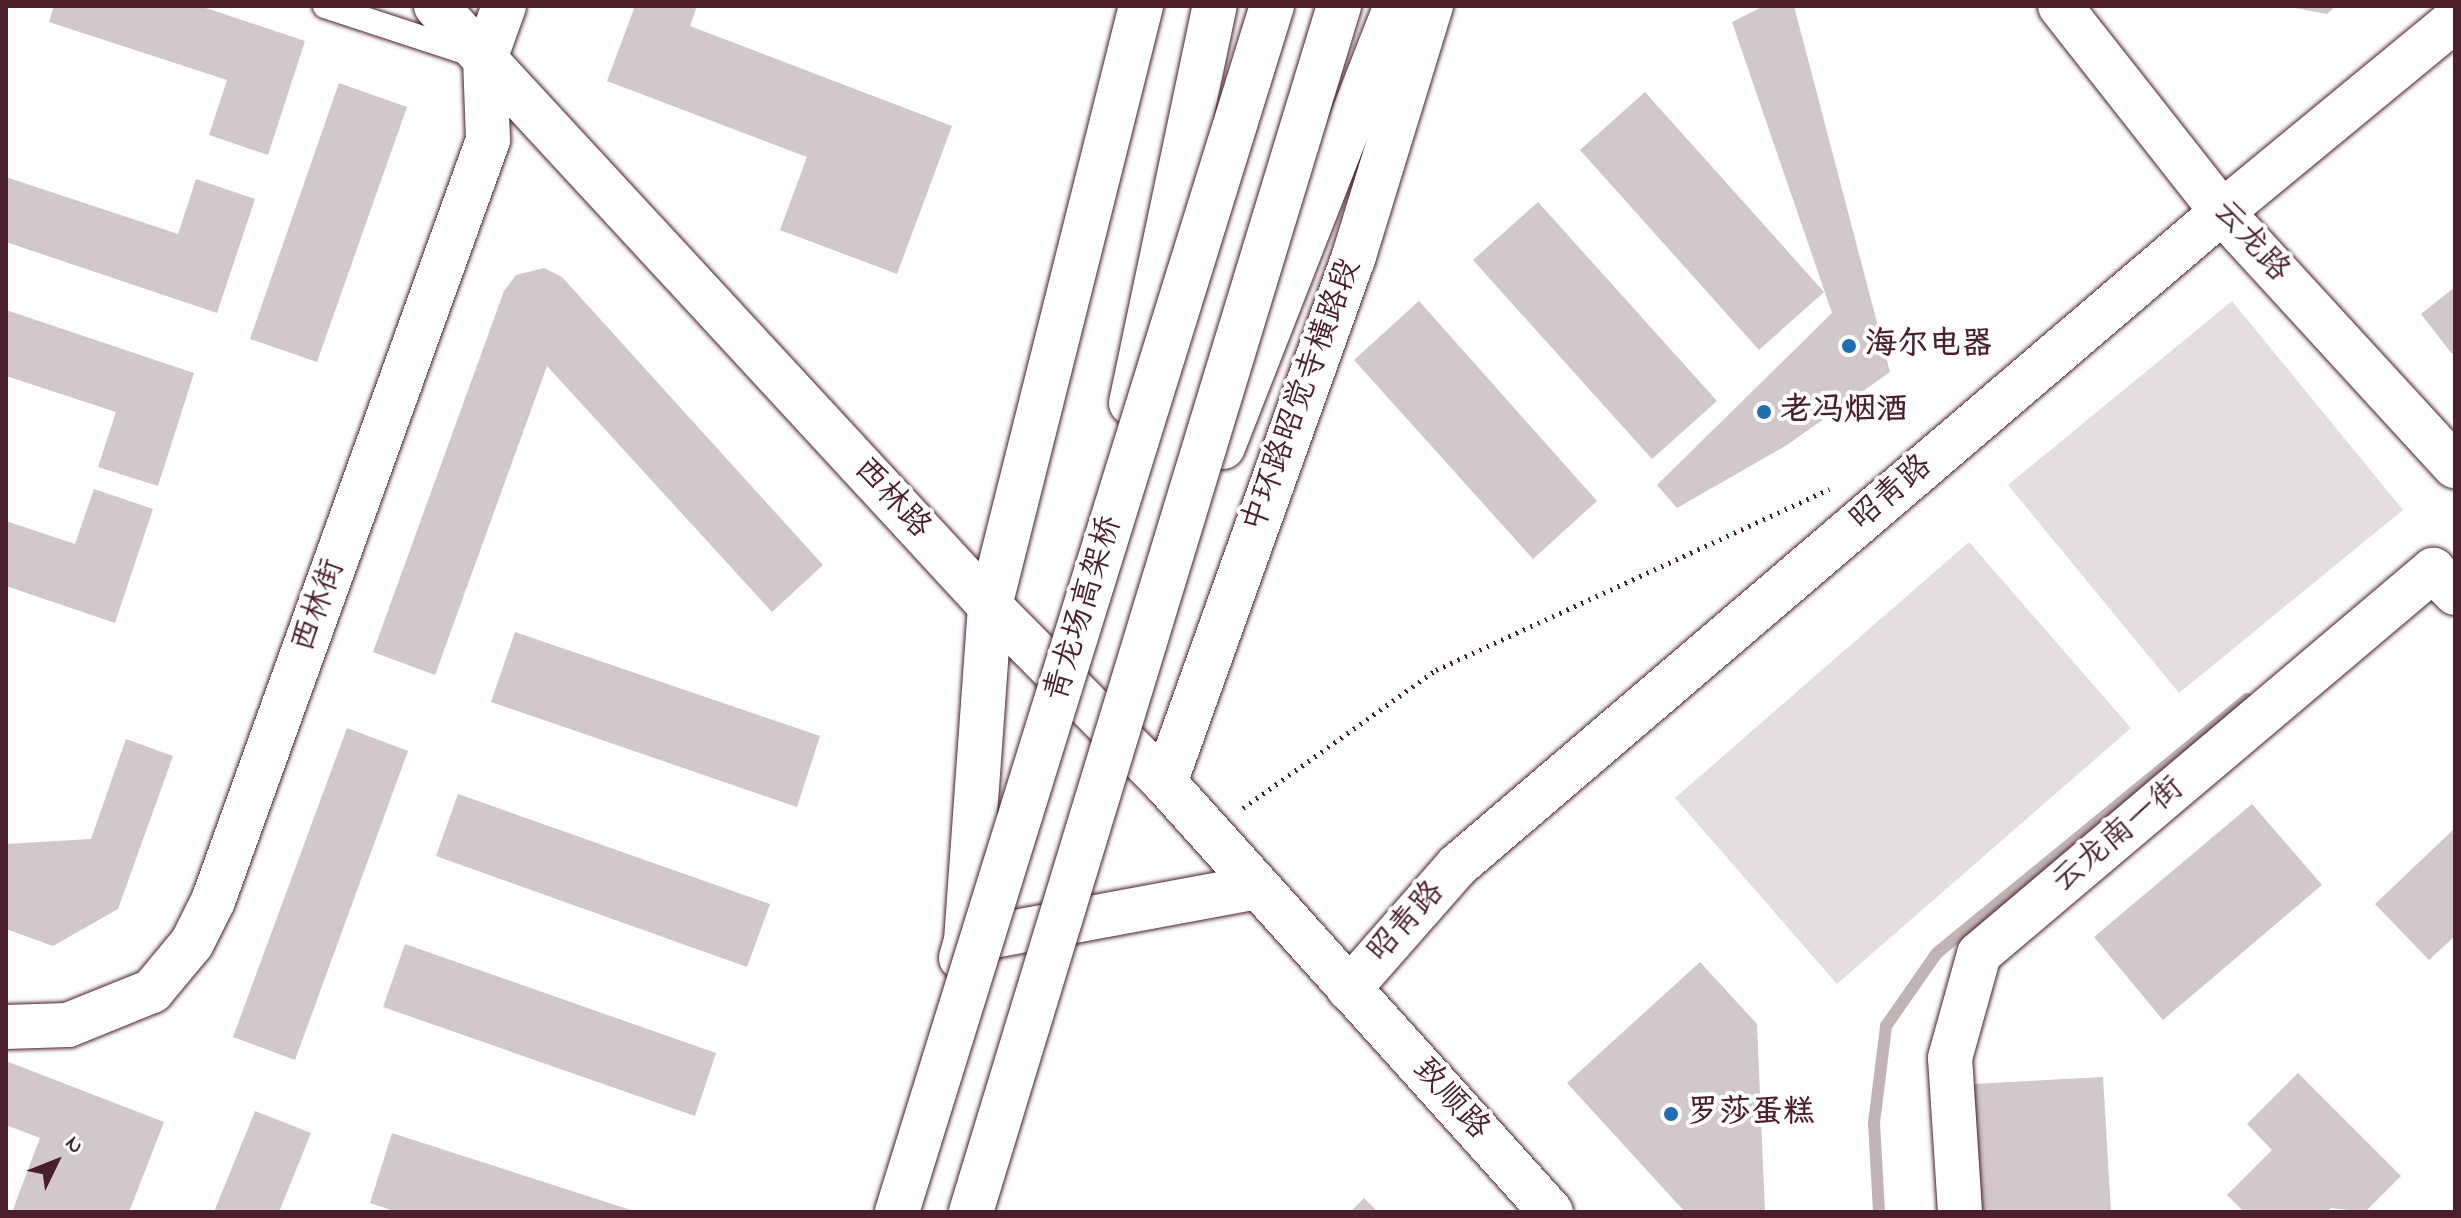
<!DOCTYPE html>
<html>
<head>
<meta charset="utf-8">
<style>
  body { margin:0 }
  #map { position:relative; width:2461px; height:1218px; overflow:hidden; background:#fff; font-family:"Indie Flower","LXGW WenKai TC",sans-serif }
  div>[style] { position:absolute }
  .green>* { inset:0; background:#e5dee0 }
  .stream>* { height:12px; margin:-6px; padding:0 6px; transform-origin:6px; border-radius:6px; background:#c1b3b6 }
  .building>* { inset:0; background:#d2c7cb }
  .path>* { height:5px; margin-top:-2.5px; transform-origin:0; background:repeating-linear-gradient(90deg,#4a1f2b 0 2px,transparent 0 8px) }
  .roads { filter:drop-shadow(0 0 2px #4a1f2b) drop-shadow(0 0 2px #4a1f2b) }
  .service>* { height:24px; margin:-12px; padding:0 12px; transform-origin:12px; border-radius:12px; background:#fff }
  .minor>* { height:44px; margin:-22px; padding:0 22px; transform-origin:22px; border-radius:22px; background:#fff }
  .tertiary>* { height:44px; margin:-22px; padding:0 22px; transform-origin:22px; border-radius:22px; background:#fff }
  .primary>* { height:44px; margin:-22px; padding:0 22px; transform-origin:22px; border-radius:22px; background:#fff }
  .trunk>* { height:44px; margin:-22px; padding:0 22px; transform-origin:22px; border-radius:22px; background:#fff }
  .bridges { filter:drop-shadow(0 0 2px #4a1f2b) drop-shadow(0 0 2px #4a1f2b) }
  .trunk-bridge>* { height:44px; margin:-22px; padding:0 22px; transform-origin:22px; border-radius:22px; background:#fff }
  .dots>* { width:22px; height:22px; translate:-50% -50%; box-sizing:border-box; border:4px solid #fff; border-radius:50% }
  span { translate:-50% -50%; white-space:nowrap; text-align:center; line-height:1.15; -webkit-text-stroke:8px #fff; paint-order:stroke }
  .street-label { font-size:32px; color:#4a1f2b }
  .poi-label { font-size:32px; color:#4a1f2b; font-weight:700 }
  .left { translate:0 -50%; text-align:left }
  .frame { position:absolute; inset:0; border:8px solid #4a1f2b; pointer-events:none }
  .north { position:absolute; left:16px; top:1122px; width:80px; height:80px; -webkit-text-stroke:6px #fff; paint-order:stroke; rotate:47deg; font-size:22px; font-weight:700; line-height:32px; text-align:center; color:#4a1f2b }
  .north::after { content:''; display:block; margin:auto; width:28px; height:36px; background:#4a1f2b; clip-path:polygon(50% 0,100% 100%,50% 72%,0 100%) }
</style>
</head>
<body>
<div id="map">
  <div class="green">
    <i style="clip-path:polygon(2232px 301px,2403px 510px,2179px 693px,2008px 485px)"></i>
    <i style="clip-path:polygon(1969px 542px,2131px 728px,1837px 984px,1675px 798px)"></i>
  </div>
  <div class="stream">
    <i style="left:1879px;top:1212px;width:89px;rotate:-93.2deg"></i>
    <i style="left:1874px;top:1123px;width:98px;rotate:-82.9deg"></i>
    <i style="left:1886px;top:1026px;width:89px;rotate:-55.1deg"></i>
    <i style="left:1937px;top:953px;width:401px;rotate:-39.3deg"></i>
  </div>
  <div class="building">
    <i style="clip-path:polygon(54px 6px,200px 6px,305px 41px,268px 155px,209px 135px,227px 80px,49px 22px)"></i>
    <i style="clip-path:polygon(635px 6px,697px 6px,690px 26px,952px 126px,897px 274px,780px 230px,807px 157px,607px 81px)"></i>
    <i style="clip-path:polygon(1764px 6px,1794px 6px,1890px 372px,1787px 445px,1677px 508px,1657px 485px,1832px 313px,1732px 22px)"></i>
    <i style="clip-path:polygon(2284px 6px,2336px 6px,2327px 14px)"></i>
    <i style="clip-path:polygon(339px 83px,407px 107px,317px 362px,250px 339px)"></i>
    <i style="clip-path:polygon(1645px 92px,1824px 292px,1759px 350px,1580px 150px)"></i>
    <i style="clip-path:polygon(6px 177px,178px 234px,196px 179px,255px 199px,217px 313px,6px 242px)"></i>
    <i style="clip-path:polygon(1538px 202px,1717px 401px,1652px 459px,1473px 260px)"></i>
    <i style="clip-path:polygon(544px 268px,562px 277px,823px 565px,772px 612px,547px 366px,435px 675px,373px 652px,504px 291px,516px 275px)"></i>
    <i style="clip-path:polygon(2455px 287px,2455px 351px,2452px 354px,2421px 314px)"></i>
    <i style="clip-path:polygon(1419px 301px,1597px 501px,1533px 559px,1354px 360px)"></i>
    <i style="clip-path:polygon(6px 310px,194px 373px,158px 486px,98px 467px,116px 412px,6px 376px)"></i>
    <i style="clip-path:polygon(94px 489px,153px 509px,115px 623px,6px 586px,6px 521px,75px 544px)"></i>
    <i style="clip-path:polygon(515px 632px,820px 736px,797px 807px,491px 702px)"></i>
    <i style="clip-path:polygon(347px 728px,408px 751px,295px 1060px,233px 1037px)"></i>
    <i style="clip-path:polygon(126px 739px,173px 756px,118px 909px,53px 946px,6px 929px,6px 844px,91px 839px)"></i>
    <i style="clip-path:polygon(458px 794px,770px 904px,747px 967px,436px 856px)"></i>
    <i style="clip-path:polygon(2252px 804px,2322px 885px,2163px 1020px,2094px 937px)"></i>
    <i style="clip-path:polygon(2455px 828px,2455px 936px,2429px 960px,2375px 904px)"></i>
    <i style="clip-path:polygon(405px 944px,716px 1053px,695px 1116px,383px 1007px)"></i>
    <i style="clip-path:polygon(1700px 962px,1757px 1024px,1765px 1212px,1685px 1212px,1567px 1083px)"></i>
    <i style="clip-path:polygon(6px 1061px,164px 1122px,129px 1212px,12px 1212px,40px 1138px,6px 1125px)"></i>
    <i style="clip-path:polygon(2298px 1073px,2401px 1176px,2365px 1212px,2331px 1208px,2327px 1212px,2244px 1212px,2227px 1195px,2272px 1150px,2247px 1124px)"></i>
    <i style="clip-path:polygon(2103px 1077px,2111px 1212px,1981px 1212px,1973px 1084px)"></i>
    <i style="clip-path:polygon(255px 1111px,311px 1133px,279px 1212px,214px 1212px)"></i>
    <i style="clip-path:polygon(392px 1133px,634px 1211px,634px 1212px,397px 1212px,370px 1203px)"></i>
    <i style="clip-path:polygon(1364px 1198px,1378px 1212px,1350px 1212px)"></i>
  </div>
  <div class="path">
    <i style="left:1243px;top:808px;width:237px;rotate:-35.6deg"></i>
    <i style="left:1436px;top:670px;width:433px;rotate:-24.7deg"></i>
  </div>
  <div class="roads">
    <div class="service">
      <i style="left:325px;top:6px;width:154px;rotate:18.2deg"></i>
    </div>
    <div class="minor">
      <i style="left:2060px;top:6px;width:262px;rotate:51.8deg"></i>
      <i style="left:2222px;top:212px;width:345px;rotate:47.5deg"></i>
      <i style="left:966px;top:941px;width:336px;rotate:-85.9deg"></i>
      <i style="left:961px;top:958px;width:18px;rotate:-74deg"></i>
      <i style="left:966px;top:941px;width:296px;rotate:-10.5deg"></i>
      <i style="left:1349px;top:989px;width:164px;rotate:-48.7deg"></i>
      <i style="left:1457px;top:866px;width:1006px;rotate:-40.53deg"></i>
      <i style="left:2222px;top:212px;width:302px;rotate:-39.5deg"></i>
      <i style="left:6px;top:1027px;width:62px;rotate:-1.8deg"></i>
      <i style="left:68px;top:1025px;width:91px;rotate:-22deg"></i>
      <i style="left:152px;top:991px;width:62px;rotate:-50.2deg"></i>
      <i style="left:192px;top:943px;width:47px;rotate:-63.4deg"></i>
      <i style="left:213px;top:901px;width:809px;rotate:-70.13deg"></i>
      <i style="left:488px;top:140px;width:81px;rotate:-92.1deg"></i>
      <i style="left:485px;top:59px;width:56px;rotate:-70.3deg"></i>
      <i style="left:1960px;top:1212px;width:154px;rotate:-93.7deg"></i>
      <i style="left:1950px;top:1058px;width:108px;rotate:-74.4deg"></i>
      <i style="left:1979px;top:954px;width:595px;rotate:-40.23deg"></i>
      <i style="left:2433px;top:570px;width:32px;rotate:46deg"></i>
    </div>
    <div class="tertiary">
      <i style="left:436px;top:6px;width:817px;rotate:47.28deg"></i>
      <i style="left:990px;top:606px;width:249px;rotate:45.3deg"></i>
      <i style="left:1165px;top:783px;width:577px;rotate:48.02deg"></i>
    </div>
    <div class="primary">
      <i style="left:990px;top:606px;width:619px;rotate:-75.87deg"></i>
      <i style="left:1165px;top:783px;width:560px;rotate:-70.27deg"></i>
      <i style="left:1354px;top:256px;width:262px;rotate:-72.9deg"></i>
    </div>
    <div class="trunk">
      <i style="left:1131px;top:403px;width:406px;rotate:-78.1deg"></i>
      <i style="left:1223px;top:447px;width:474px;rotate:-68.6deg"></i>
    </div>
  </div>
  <div class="bridges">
    <div class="trunk-bridge">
      <i style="left:897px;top:1212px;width:1263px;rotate:-72.73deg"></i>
      <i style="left:971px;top:1212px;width:1261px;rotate:-73.03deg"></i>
    </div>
  </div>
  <div class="dots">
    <i style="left:1849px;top:346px;background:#1f6fb2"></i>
    <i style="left:1764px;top:412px;background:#1f6fb2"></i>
    <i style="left:1671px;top:1114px;background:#1f6fb2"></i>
  </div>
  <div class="street-label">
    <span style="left:2250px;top:242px;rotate:48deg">云龙路</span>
    <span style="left:1303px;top:396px;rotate:-70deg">中环路昭觉寺横路段</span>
    <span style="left:1892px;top:494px;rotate:-41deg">昭青路</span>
    <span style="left:891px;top:499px;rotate:47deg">西林路</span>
    <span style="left:320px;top:606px;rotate:-70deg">西林街</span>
    <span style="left:1085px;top:609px;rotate:-73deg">青龙场高架桥</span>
    <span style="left:2119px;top:836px;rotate:-40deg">云龙南一街</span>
    <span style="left:1407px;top:923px;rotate:-48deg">昭青路</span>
    <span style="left:1450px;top:1100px;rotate:48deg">致顺路</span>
  </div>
  <div class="poi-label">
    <span class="left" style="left:1865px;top:346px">海尔电器</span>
    <span class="left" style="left:1780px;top:412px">老冯烟酒</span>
    <span class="left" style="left:1687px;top:1114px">罗莎蛋糕</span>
  </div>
  <div class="frame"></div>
  <div class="north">N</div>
</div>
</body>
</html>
